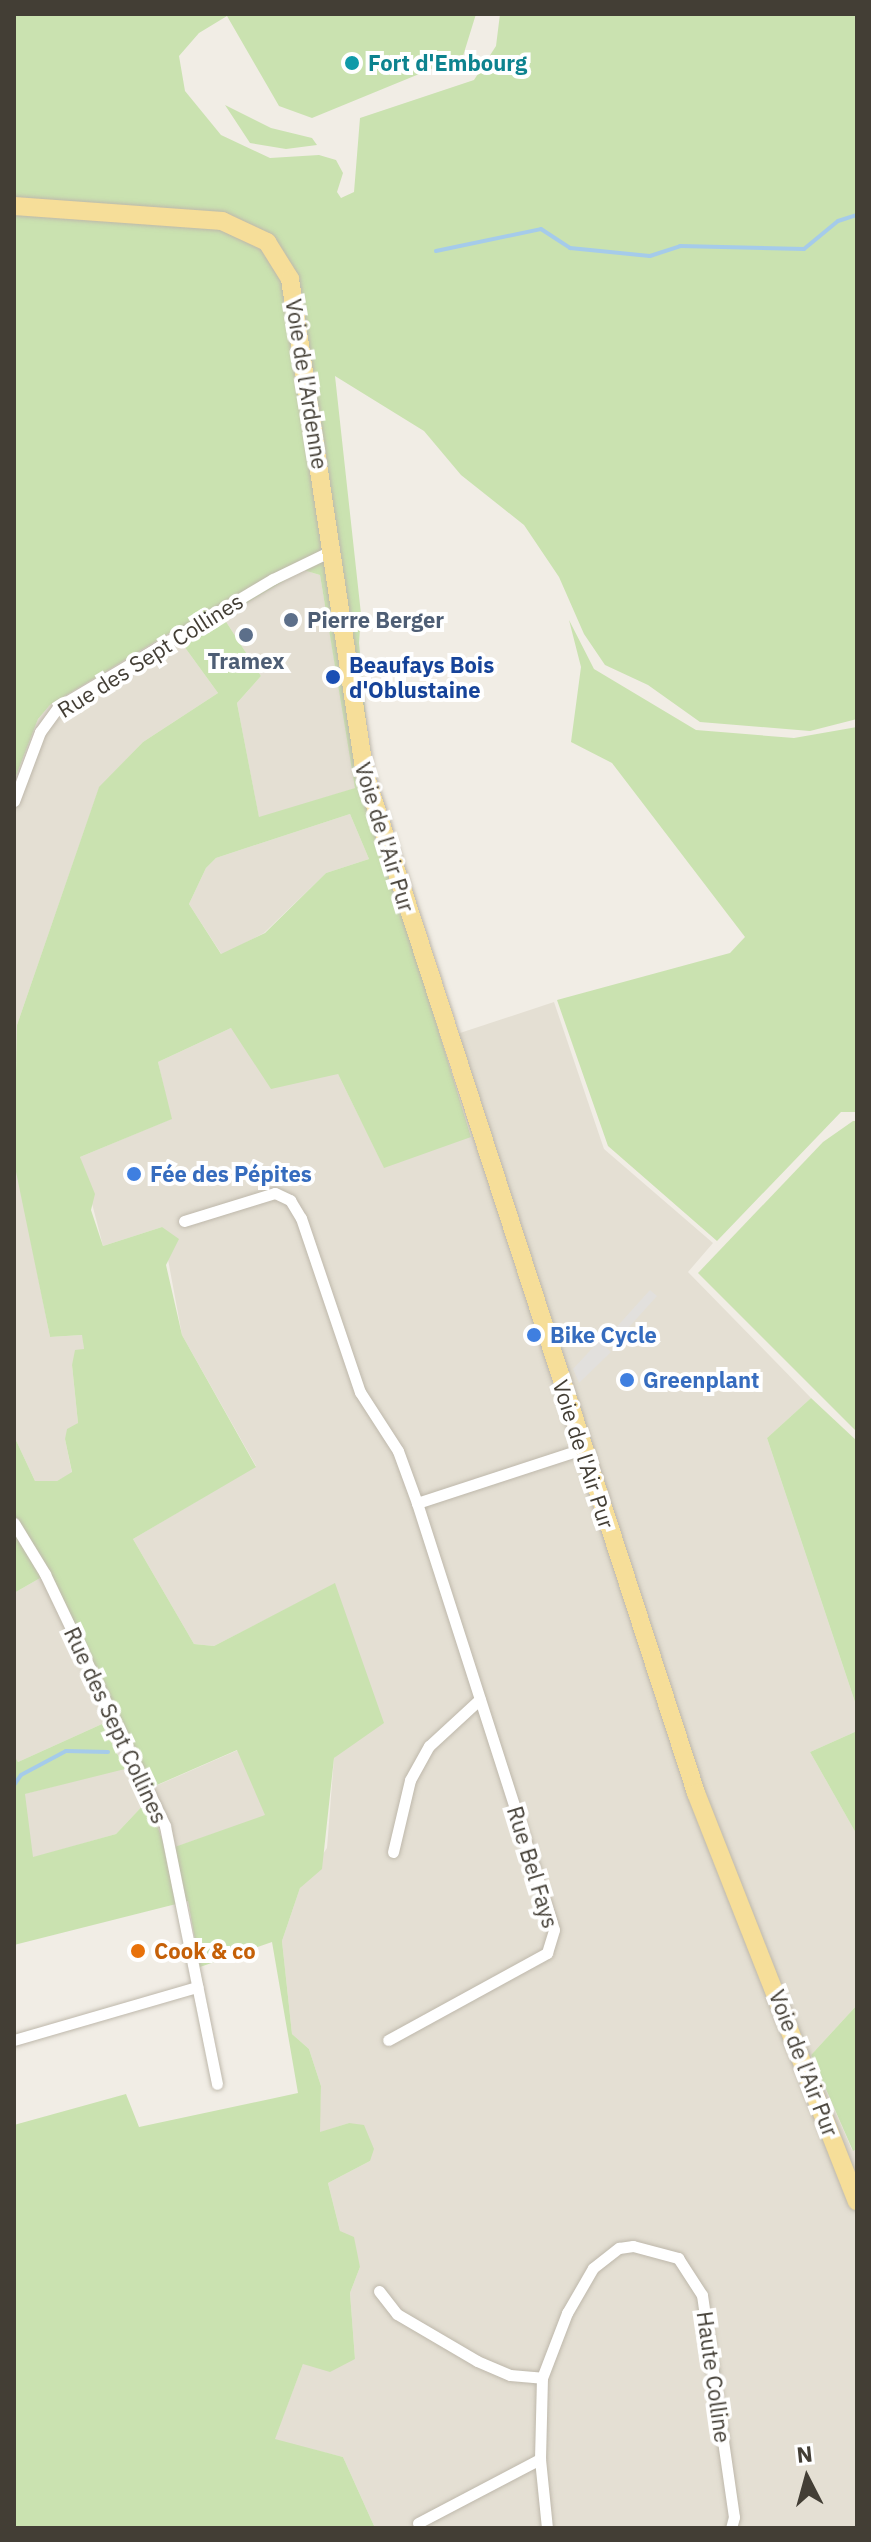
<!DOCTYPE html>
<html>
<head>
<meta charset="utf-8">
<style>
  body { margin:0 }
  #map { position:relative; width:871px; height:2542px; overflow:hidden; background:#f1ede5; font-family:"IBM Plex Sans",sans-serif }
  div>[style] { position:absolute }
  .residential>* { inset:0; background:#e4dfd3 }
  .green>* { inset:0; background:#cae2b0 }
  .parking>* { inset:0; background:#e2e0dd }
  .stream>* { height:4px; margin:-2px; padding:0 2px; transform-origin:2px; border-radius:2px; background:#a5cbea }
  .roads { filter:drop-shadow(0 0 2px #beb8ab) drop-shadow(0 0 2px #beb8ab) }
  .minor>* { height:11px; margin:-5.5px; padding:0 5.5px; transform-origin:5.5px; border-radius:5.5px; background:#fff }
  .primary>* { height:18px; margin:-9px; padding:0 9px; transform-origin:9px; border-radius:9px; background:#f6de99 }
  .dots>* { width:22px; height:22px; translate:-50% -50%; box-sizing:border-box; border:4px solid #fff; border-radius:50% }
  span { translate:-50% -50%; white-space:nowrap; text-align:center; line-height:1.15; -webkit-text-stroke:8px #fff; paint-order:stroke }
  .culture-label { font-size:22px; color:#0d838f; font-weight:700 }
  .left { translate:0 -50%; text-align:left }
  .street-label { font-size:22px; color:#433e35 }
  .service-label { font-size:22px; color:#4e5e75; font-weight:700 }
  .transit-label { font-size:22px; color:#164399; font-weight:700 }
  .shop-label { font-size:22px; color:#366cbe; font-weight:700 }
  .food-label { font-size:22px; color:#c56008; font-weight:700 }
  .frame { position:absolute; inset:0; border:16px solid #433e35; pointer-events:none }
  .north { position:absolute; left:767px; top:2438px; width:80px; height:80px; -webkit-text-stroke:6px #fff; paint-order:stroke; rotate:354deg; font-size:22px; font-weight:700; line-height:32px; text-align:center; color:#433e35 }
  .north::after { content:''; display:block; margin:auto; width:28px; height:36px; background:#433e35; clip-path:polygon(50% 0,100% 100%,50% 72%,0 100%) }
</style>
</head>
<body>
<div id="map">
  <div class="residential">
    <i style="clip-path:polygon(303px 570px,320px 575px,356px 788px,259px 818px,237px 703px,261px 676px,223px 617px)"></i>
    <i style="clip-path:polygon(173px 631px,218px 693px,143px 742px,99px 788px,17px 1025px,19px 1062px,14px 1062px,14px 781px,38px 719px,50px 705px)"></i>
    <i style="clip-path:polygon(350px 814px,369px 859px,326px 873px,264px 933px,222px 955px,189px 904px,206px 868px,216px 858px)"></i>
    <i style="clip-path:polygon(554px 1002px,604px 1149px,713px 1243px,688px 1272px,811px 1398px,767px 1438px,857px 1708px,857px 1731px,810px 1752px,857px 1835px,857px 2005px,811px 2055px,852px 2150px,857px 2149px,857px 2528px,375px 2528px,343px 2457px,274px 2440px,303px 2364px,355px 2359px,350px 2293px,360px 2267px,340px 2231px,328px 2183px,370px 2161px,349px 2123px,319px 2133px,321px 2086px,309px 2049px,292px 2034px,282px 1941px,300px 1888px,327px 1848px,334px 1758px,340px 1752px,335px 1584px,214px 1646px,194px 1644px,133px 1539px,256px 1466px,182px 1335px,162px 1227px,103px 1246px,80px 1157px,171px 1119px,158px 1062px,231px 1028px,338px 1074px,384px 1167px,471px 1136px,438px 1026px,457px 1034px)"></i>
    <i style="clip-path:polygon(15px 1161px,50px 1337px,83px 1335px,84px 1350px,72px 1365px,78px 1423px,65px 1439px,72px 1473px,57px 1481px,35px 1481px,14px 1436px)"></i>
    <i style="clip-path:polygon(42px 1577px,151px 1788px,238px 1750px,266px 1816px,166px 1850px,148px 1800px,116px 1834px,32px 1858px,24px 1794px,125px 1768px,102px 1724px,18px 1762px,14px 1755px,14px 1593px)"></i>
  </div>
  <div class="green">
    <i style="clip-path:polygon(evenodd,14px 14px,476px 14px,463px 56px,312px 118px,279px 106px,227px 16px,199px 33px,179px 56px,185px 91px,221px 135px,270px 158px,319px 155px,336px 160px,343px 173px,337px 192px,341px 198px,354px 192px,360px 118px,474px 80px,496px 46px,500px 14px,857px 14px,857px 719px,810px 731px,700px 722px,648px 685px,605px 665px,584px 634px,559px 577px,524px 525px,461px 475px,424px 431px,335px 376px,361px 614px,359px 643px,369px 750px,389px 868px,471px 1137px,384px 1168px,338px 1074px,271px 1089px,231px 1028px,158px 1062px,172px 1119px,80px 1157px,95px 1194px,91px 1210px,103px 1246px,162px 1227px,179px 1239px,166px 1265px,182px 1335px,256px 1467px,133px 1539px,194px 1644px,214px 1646px,335px 1583px,384px 1723px,334px 1758px,322px 1869px,300px 1888px,282px 1941px,292px 2034px,309px 2049px,321px 2086px,320px 2132px,349px 2123px,364px 2125px,374px 2149px,370px 2161px,328px 2183px,340px 2231px,354px 2237px,360px 2267px,350px 2293px,355px 2359px,330px 2372px,303px 2364px,275px 2439px,343px 2457px,375px 2528px,14px 2528px,14px 2125px,126px 2094px,139px 2127px,298px 2093px,272px 1942px,200px 1967px,188px 1901px,14px 1945px,14px 1755px,18px 1762px,102px 1724px,125px 1769px,25px 1794px,33px 1857px,116px 1834px,148px 1800px,166px 1850px,265px 1815px,237px 1750px,150px 1788px,14px 1519px,14px 1436px,35px 1481px,57px 1481px,72px 1472px,65px 1439px,67px 1429px,78px 1423px,72px 1365px,75px 1350px,84px 1349px,82px 1335px,50px 1337px,14px 1162px,17px 1025px,99px 787px,143px 742px,218px 693px,173px 631px,50px 705px,38px 719px,14px 781px,14px 14px,303px 570px,320px 575px,355px 788px,259px 817px,237px 703px,261px 676px,223px 617px,303px 570px,14px 14px,350px 814px,369px 859px,326px 873px,265px 933px,221px 954px,189px 904px,206px 868px,216px 858px,350px 814px)"></i>
    <i style="clip-path:polygon(225px 105px,271px 128px,312px 138px,317px 145px,286px 149px,250px 143px)"></i>
    <i style="clip-path:polygon(569px 620px,594px 669px,696px 730px,794px 738px,857px 727px,857px 1112px,841px 1112px,717px 1241px,608px 1146px,557px 1000px,730px 953px,745px 937px,612px 763px,571px 742px,581px 667px)"></i>
    <i style="clip-path:polygon(853px 1121px,857px 1121px,857px 1432px,698px 1273px,823px 1142px)"></i>
    <i style="clip-path:polygon(811px 1398px,857px 1441px,857px 1708px,767px 1438px)"></i>
    <i style="clip-path:polygon(14px 1529px,42px 1577px,14px 1593px)"></i>
    <i style="clip-path:polygon(857px 1731px,857px 1835px,810px 1752px)"></i>
    <i style="clip-path:polygon(857px 2005px,857px 2149px,853px 2151px,811px 2055px)"></i>
  </div>
  <div class="parking">
    <i style="clip-path:polygon(650px 1290px,657px 1296px,611px 1347px,604px 1341px)"></i>
    <i style="clip-path:polygon(599px 1341px,611px 1352px,579px 1383px,573px 1369px)"></i>
  </div>
  <div class="stream">
    <i style="left:436px;top:251px;width:107px;rotate:-11.8deg"></i>
    <i style="left:541px;top:229px;width:35px;rotate:33deg"></i>
    <i style="left:570px;top:248px;width:80px;rotate:5.7deg"></i>
    <i style="left:650px;top:256px;width:32px;rotate:-18deg"></i>
    <i style="left:680px;top:246px;width:124px;rotate:1.4deg"></i>
    <i style="left:804px;top:249px;width:44px;rotate:-39.5deg"></i>
    <i style="left:838px;top:221px;width:20px;rotate:-18deg"></i>
    <i style="left:14px;top:1785px;width:12px;rotate:-55deg"></i>
    <i style="left:21px;top:1775px;width:51px;rotate:-28.1deg"></i>
    <i style="left:66px;top:1751px;width:42px;rotate:1.4deg"></i>
  </div>
  <div class="roads">
    <div class="minor">
      <i style="left:14px;top:801px;width:74px;rotate:-69.4deg"></i>
      <i style="left:40px;top:732px;width:31px;rotate:-54deg"></i>
      <i style="left:58px;top:707px;width:250px;rotate:-30.8deg"></i>
      <i style="left:273px;top:579px;width:64px;rotate:-25.8deg"></i>
      <i style="left:184px;top:1221px;width:95px;rotate:-17.1deg"></i>
      <i style="left:275px;top:1193px;width:17px;rotate:25deg"></i>
      <i style="left:290px;top:1200px;width:21px;rotate:59deg"></i>
      <i style="left:301px;top:1218px;width:184px;rotate:71.3deg"></i>
      <i style="left:360px;top:1392px;width:70px;rotate:57.2deg"></i>
      <i style="left:398px;top:1451px;width:55px;rotate:69.9deg"></i>
      <i style="left:417px;top:1503px;width:448px;rotate:72.2deg"></i>
      <i style="left:554px;top:1930px;width:24px;rotate:107deg"></i>
      <i style="left:547px;top:1953px;width:181px;rotate:151.3deg"></i>
      <i style="left:417px;top:1503px;width:174px;rotate:-18.1deg"></i>
      <i style="left:14px;top:1523px;width:60px;rotate:58.7deg"></i>
      <i style="left:45px;top:1574px;width:279px;rotate:64.5deg"></i>
      <i style="left:165px;top:1826px;width:263px;rotate:78.6deg"></i>
      <i style="left:393px;top:1852px;width:74px;rotate:-76.7deg"></i>
      <i style="left:410px;top:1780px;width:39px;rotate:-61deg"></i>
      <i style="left:429px;top:1746px;width:69px;rotate:-42.7deg"></i>
      <i style="left:14px;top:2040px;width:191px;rotate:-16.2deg"></i>
      <i style="left:379px;top:2291px;width:29px;rotate:52deg"></i>
      <i style="left:397px;top:2314px;width:93px;rotate:30.4deg"></i>
      <i style="left:477px;top:2361px;width:36px;rotate:23deg"></i>
      <i style="left:510px;top:2375px;width:32px;rotate:5deg"></i>
      <i style="left:418px;top:2523px;width:138px;rotate:-27.7deg"></i>
      <i style="left:547px;top:2528px;width:69px;rotate:-95.8deg"></i>
      <i style="left:540px;top:2459px;width:81px;rotate:-88.6deg"></i>
      <i style="left:542px;top:2378px;width:70px;rotate:-69deg"></i>
      <i style="left:567px;top:2313px;width:52px;rotate:-60deg"></i>
      <i style="left:593px;top:2268px;width:33px;rotate:-38deg"></i>
      <i style="left:619px;top:2248px;width:14px;rotate:-8deg"></i>
      <i style="left:633px;top:2246px;width:47px;rotate:14.9deg"></i>
      <i style="left:678px;top:2258px;width:44px;rotate:57deg"></i>
      <i style="left:702px;top:2295px;width:224px;rotate:81.8deg"></i>
      <i style="left:734px;top:2517px;width:11px;rotate:105deg"></i>
    </div>
    <div class="primary">
      <i style="left:14px;top:206px;width:209px;rotate:4.1deg"></i>
      <i style="left:222px;top:221px;width:50px;rotate:25deg"></i>
      <i style="left:267px;top:242px;width:44px;rotate:58.1deg"></i>
      <i style="left:290px;top:279px;width:498px;rotate:81.4deg"></i>
      <i style="left:364px;top:771px;width:1075px;rotate:72deg"></i>
      <i style="left:696px;top:1793px;width:439px;rotate:68.5deg"></i>
    </div>
  </div>
  <div class="dots">
    <i style="left:352px;top:63px;background:#0f9aa8"></i>
    <i style="left:291px;top:620px;background:#5c6f8a"></i>
    <i style="left:246px;top:635px;background:#5c6f8a"></i>
    <i style="left:333px;top:677px;background:#1a4fb4"></i>
    <i style="left:134px;top:1174px;background:#3f7fe0"></i>
    <i style="left:534px;top:1335px;background:#3f7fe0"></i>
    <i style="left:627px;top:1380px;background:#3f7fe0"></i>
    <i style="left:138px;top:1951px;background:#e8710a"></i>
  </div>
  <div class="culture-label">
    <span class="left" style="left:368px;top:63px">Fort d'Embourg</span>
  </div>
  <div class="street-label">
    <span style="left:307px;top:384px;rotate:81deg">Voie de l'Ardenne</span>
    <span style="left:150px;top:655px;rotate:-32deg">Rue des Sept Collines</span>
    <span style="left:385px;top:837px;rotate:73deg">Voie de l'Air Pur</span>
    <span style="left:584px;top:1454px;rotate:72deg">Voie de l'Air Pur</span>
    <span style="left:116px;top:1725px;rotate:65deg">Rue des Sept Collines</span>
    <span style="left:533px;top:1867px;rotate:73deg">Rue Bel Fays</span>
    <span style="left:804px;top:2063px;rotate:69deg">Voie de l'Air Pur</span>
    <span style="left:714px;top:2377px;rotate:82deg">Haute Colline</span>
  </div>
  <div class="service-label">
    <span class="left" style="left:307px;top:620px">Pierre Berger</span>
    <span style="left:246px;top:661px">Tramex</span>
  </div>
  <div class="transit-label">
    <span class="left" style="left:349px;top:677px">Beaufays Bois<br>d'Oblustaine</span>
  </div>
  <div class="shop-label">
    <span class="left" style="left:150px;top:1174px">Fée des Pépites</span>
    <span class="left" style="left:550px;top:1335px">Bike Cycle</span>
    <span class="left" style="left:643px;top:1380px">Greenplant</span>
  </div>
  <div class="food-label">
    <span class="left" style="left:154px;top:1951px">Cook &amp; co</span>
  </div>
  <div class="frame"></div>
  <div class="north">N</div>
</div>
</body>
</html>
